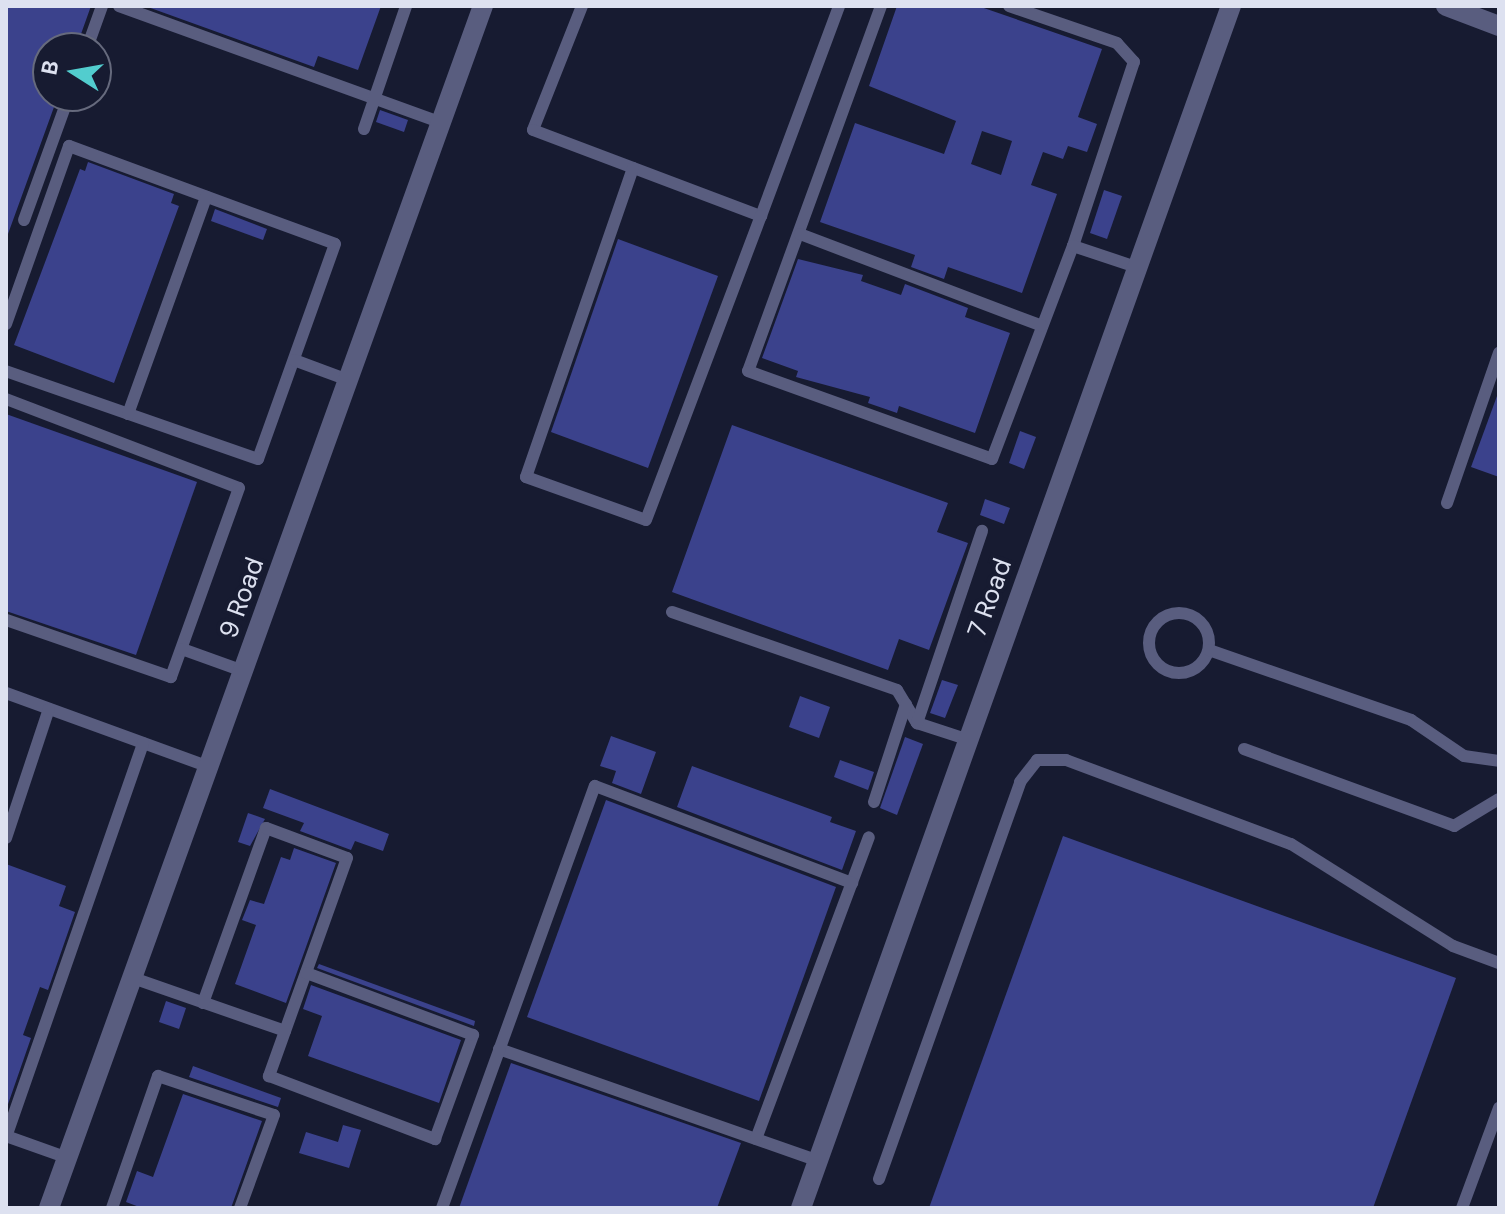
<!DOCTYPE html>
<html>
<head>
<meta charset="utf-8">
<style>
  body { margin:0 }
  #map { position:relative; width:1505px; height:1214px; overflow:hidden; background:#171b31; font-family:"DM Sans",sans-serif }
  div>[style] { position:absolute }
  .building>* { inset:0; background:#3b428c }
  .service>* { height:12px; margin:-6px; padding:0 6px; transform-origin:6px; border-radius:6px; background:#595d7f }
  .service>.ring { margin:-6px; padding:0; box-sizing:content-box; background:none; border:12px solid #595d7f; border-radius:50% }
  .minor>* { height:20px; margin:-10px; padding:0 10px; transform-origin:10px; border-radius:10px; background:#595d7f }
  .tertiary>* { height:20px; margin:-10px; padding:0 10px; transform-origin:10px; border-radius:10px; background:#595d7f }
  span { translate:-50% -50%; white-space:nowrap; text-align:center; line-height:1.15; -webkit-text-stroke:8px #171b31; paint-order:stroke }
  .street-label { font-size:26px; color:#dde1f0 }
  .frame { position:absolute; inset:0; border:8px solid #dde1f0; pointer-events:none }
  .north { position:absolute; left:32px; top:32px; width:80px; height:80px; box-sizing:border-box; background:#171b31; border:2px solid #666a7d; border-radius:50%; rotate:281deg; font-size:22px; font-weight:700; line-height:32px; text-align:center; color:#dde1f0 }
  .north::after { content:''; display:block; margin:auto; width:28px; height:36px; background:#52cdce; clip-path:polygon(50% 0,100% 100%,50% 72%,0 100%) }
</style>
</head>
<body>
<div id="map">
  <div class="building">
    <i style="clip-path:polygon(6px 6px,91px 6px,76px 48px,48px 48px,48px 96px,58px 96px,8px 234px)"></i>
    <i style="clip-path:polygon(145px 6px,381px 6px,358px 70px,318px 56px,314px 67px)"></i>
    <i style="clip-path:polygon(evenodd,897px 6px,978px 6px,1102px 49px,1078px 117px,1097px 124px,1087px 152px,1068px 146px,1063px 159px,1043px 152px,1031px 185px,1057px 194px,1022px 293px,948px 267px,944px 279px,911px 267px,915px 255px,820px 222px,855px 123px,944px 154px,956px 121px,869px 86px,897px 6px,982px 131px,1012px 141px,1001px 175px,971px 164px,982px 131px)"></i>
    <i style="clip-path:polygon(380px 110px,408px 120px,404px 132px,376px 122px)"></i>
    <i style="clip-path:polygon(88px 162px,174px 194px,171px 203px,179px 206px,114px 383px,14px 345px,80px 169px,85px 171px)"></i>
    <i style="clip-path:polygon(1104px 190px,1122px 196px,1107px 239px,1090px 233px)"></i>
    <i style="clip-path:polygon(215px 209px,267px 229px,263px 240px,211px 221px)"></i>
    <i style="clip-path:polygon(618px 239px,718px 276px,648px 468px,551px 432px)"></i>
    <i style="clip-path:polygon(798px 259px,863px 275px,861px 281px,901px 295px,905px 284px,968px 308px,965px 317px,1010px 333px,975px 433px,899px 406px,897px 413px,868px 403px,870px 397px,796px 377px,798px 371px,762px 358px)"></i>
    <i style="clip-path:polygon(1497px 396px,1499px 396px,1499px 477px,1471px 467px)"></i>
    <i style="clip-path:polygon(6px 414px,197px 482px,136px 655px,6px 611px)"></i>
    <i style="clip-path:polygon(732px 425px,948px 503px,937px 532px,968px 543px,929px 650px,899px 639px,888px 670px,672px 592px)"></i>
    <i style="clip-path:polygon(1020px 431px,1036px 437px,1024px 469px,1009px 463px)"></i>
    <i style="clip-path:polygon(985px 499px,1010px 508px,1004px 524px,980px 515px)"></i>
    <i style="clip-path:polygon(942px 680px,958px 685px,945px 718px,930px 713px)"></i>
    <i style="clip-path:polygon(800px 696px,830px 707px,819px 738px,789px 727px)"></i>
    <i style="clip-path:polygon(611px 736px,656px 752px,641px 794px,612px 783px,616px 771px,600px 766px)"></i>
    <i style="clip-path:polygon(905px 737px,923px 744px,897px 815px,880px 808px)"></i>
    <i style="clip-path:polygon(840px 760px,874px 772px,868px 790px,834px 777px)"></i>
    <i style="clip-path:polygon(692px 766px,832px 817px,830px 822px,856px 831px,842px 870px,677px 807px)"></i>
    <i style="clip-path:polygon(270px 789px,389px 834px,383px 851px,355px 841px,351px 850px,300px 831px,304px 823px,263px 808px)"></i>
    <i style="clip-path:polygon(606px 800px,836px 887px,759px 1101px,527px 1017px)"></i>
    <i style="clip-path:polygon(248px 813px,265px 819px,250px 846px,238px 842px)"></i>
    <i style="clip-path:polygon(1063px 836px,1456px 978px,1373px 1208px,929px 1208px)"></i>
    <i style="clip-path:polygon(294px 848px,336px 863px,286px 1003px,235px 984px,256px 925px,242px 920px,250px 900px,264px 904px,281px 857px,290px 860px)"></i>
    <i style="clip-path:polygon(6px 864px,66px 886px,59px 906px,75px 912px,48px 990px,40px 987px,23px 1035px,31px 1038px,6px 1110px)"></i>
    <i style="clip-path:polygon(319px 964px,475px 1021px,474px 1026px,317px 968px)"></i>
    <i style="clip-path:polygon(311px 985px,461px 1040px,439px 1103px,308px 1056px,322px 1016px,303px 1009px)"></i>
    <i style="clip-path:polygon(166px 1001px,186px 1008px,179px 1029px,159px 1022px)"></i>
    <i style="clip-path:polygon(511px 1063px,741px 1143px,717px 1208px,459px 1208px)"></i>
    <i style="clip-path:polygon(193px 1066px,281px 1098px,278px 1107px,189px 1077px)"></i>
    <i style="clip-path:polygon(183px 1094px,262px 1121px,231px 1208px,142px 1208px,126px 1202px,137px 1171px,153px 1177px)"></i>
    <i style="clip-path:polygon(343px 1125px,361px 1130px,349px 1168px,299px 1153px,306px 1132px,338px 1142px)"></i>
  </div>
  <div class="service">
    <i style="left:119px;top:6px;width:344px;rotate:19.9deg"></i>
    <i style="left:582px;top:6px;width:133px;rotate:111.6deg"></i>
    <i style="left:533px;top:130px;width:244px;rotate:20.7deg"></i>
    <i style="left:761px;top:216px;width:224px;rotate:-69.6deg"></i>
    <i style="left:881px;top:6px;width:388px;rotate:110deg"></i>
    <i style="left:748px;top:371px;width:259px;rotate:19.8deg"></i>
    <i style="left:992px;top:459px;width:228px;rotate:-69.2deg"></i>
    <i style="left:1073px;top:246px;width:194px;rotate:-71.7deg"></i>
    <i style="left:1134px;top:62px;width:25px;rotate:-132deg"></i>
    <i style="left:1117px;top:43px;width:114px;rotate:-161.1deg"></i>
    <i style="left:87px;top:48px;width:45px;rotate:-70.3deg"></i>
    <i style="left:364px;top:129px;width:130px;rotate:-71.1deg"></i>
    <i style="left:633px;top:168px;width:327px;rotate:109.1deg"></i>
    <i style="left:526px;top:477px;width:127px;rotate:19.7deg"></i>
    <i style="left:646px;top:520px;width:325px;rotate:-69.3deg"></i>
    <i style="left:24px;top:220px;width:132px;rotate:-70.1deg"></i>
    <i style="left:800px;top:234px;width:259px;rotate:20.8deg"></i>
    <i style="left:1073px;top:246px;width:66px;rotate:18.4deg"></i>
    <i style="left:6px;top:324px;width:189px;rotate:-70.5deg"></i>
    <i style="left:69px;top:146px;width:283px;rotate:20.2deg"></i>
    <i style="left:335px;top:244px;width:228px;rotate:109.7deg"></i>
    <i style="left:258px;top:459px;width:267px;rotate:-160.8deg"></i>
    <i style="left:294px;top:360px;width:58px;rotate:20.3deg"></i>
    <i style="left:6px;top:399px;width:249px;rotate:20.9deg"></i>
    <i style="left:239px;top:488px;width:201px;rotate:109.8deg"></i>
    <i style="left:171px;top:677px;width:175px;rotate:-160.9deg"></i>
    <i style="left:128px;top:414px;width:231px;rotate:-70.2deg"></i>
    <i style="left:1447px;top:503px;width:159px;rotate:-70.9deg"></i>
    <i style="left:672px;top:612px;width:238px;rotate:19.1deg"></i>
    <i style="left:897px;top:690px;width:39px;rotate:59deg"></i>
    <i style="left:917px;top:723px;width:52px;rotate:18.1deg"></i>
    <i class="ring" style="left:1149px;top:613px;width:48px;height:48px"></i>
    <i style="left:182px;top:649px;width:65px;rotate:19.8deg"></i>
    <i style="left:1209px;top:650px;width:214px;rotate:19.1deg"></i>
    <i style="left:1411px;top:720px;width:64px;rotate:34.2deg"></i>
    <i style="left:1464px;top:756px;width:35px;rotate:8deg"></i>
    <i style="left:6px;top:693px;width:216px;rotate:20deg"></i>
    <i style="left:917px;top:723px;width:203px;rotate:-71.3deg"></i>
    <i style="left:1244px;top:749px;width:224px;rotate:20.1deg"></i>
    <i style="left:1454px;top:826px;width:52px;rotate:-31deg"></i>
    <i style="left:874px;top:802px;width:103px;rotate:-71.9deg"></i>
    <i style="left:6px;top:838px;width:136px;rotate:-71.6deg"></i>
    <i style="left:133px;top:978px;width:161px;rotate:19.2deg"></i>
    <i style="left:203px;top:1003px;width:186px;rotate:-70.2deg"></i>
    <i style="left:266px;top:828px;width:86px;rotate:20.3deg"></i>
    <i style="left:347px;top:858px;width:232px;rotate:109.7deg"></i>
    <i style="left:269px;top:1076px;width:178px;rotate:20.8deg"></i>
    <i style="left:435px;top:1139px;width:111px;rotate:-69.9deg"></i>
    <i style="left:473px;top:1035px;width:178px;rotate:-159.6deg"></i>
    <i style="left:499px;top:1049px;width:338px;rotate:19.3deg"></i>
    <i style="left:6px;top:1136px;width:66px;rotate:19.5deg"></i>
    <i style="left:6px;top:1137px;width:417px;rotate:-70.8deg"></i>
    <i style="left:756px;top:1139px;width:322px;rotate:-69.5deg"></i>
    <i style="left:879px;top:1179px;width:421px;rotate:-70.4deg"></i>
    <i style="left:1020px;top:782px;width:28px;rotate:-52deg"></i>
    <i style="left:1037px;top:760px;width:29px"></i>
    <i style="left:1066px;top:760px;width:240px;rotate:20.5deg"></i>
    <i style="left:1291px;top:844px;width:191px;rotate:32.2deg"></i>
    <i style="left:1453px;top:946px;width:49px;rotate:20.3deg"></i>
    <i style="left:112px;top:1208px;width:140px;rotate:-70.8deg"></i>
    <i style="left:158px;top:1076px;width:122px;rotate:18.6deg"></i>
    <i style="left:274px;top:1115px;width:99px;rotate:110.1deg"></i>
    <i style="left:442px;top:1208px;width:449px;rotate:-70.1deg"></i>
    <i style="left:595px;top:786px;width:275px;rotate:20.7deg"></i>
    <i style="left:1462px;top:1208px;width:107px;rotate:-69.7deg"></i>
  </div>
  <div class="minor">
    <i style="left:49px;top:1208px;width:1278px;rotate:-70.15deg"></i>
    <i style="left:801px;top:1208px;width:1277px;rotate:-70.32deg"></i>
  </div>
  <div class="tertiary">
    <i style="left:1446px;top:6px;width:57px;rotate:20.7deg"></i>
  </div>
  <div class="street-label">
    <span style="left:242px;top:598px;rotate:-70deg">9 Road</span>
    <span style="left:990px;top:598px;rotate:-70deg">7 Road</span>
  </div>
  <div class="frame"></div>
  <div class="north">B</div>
</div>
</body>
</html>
